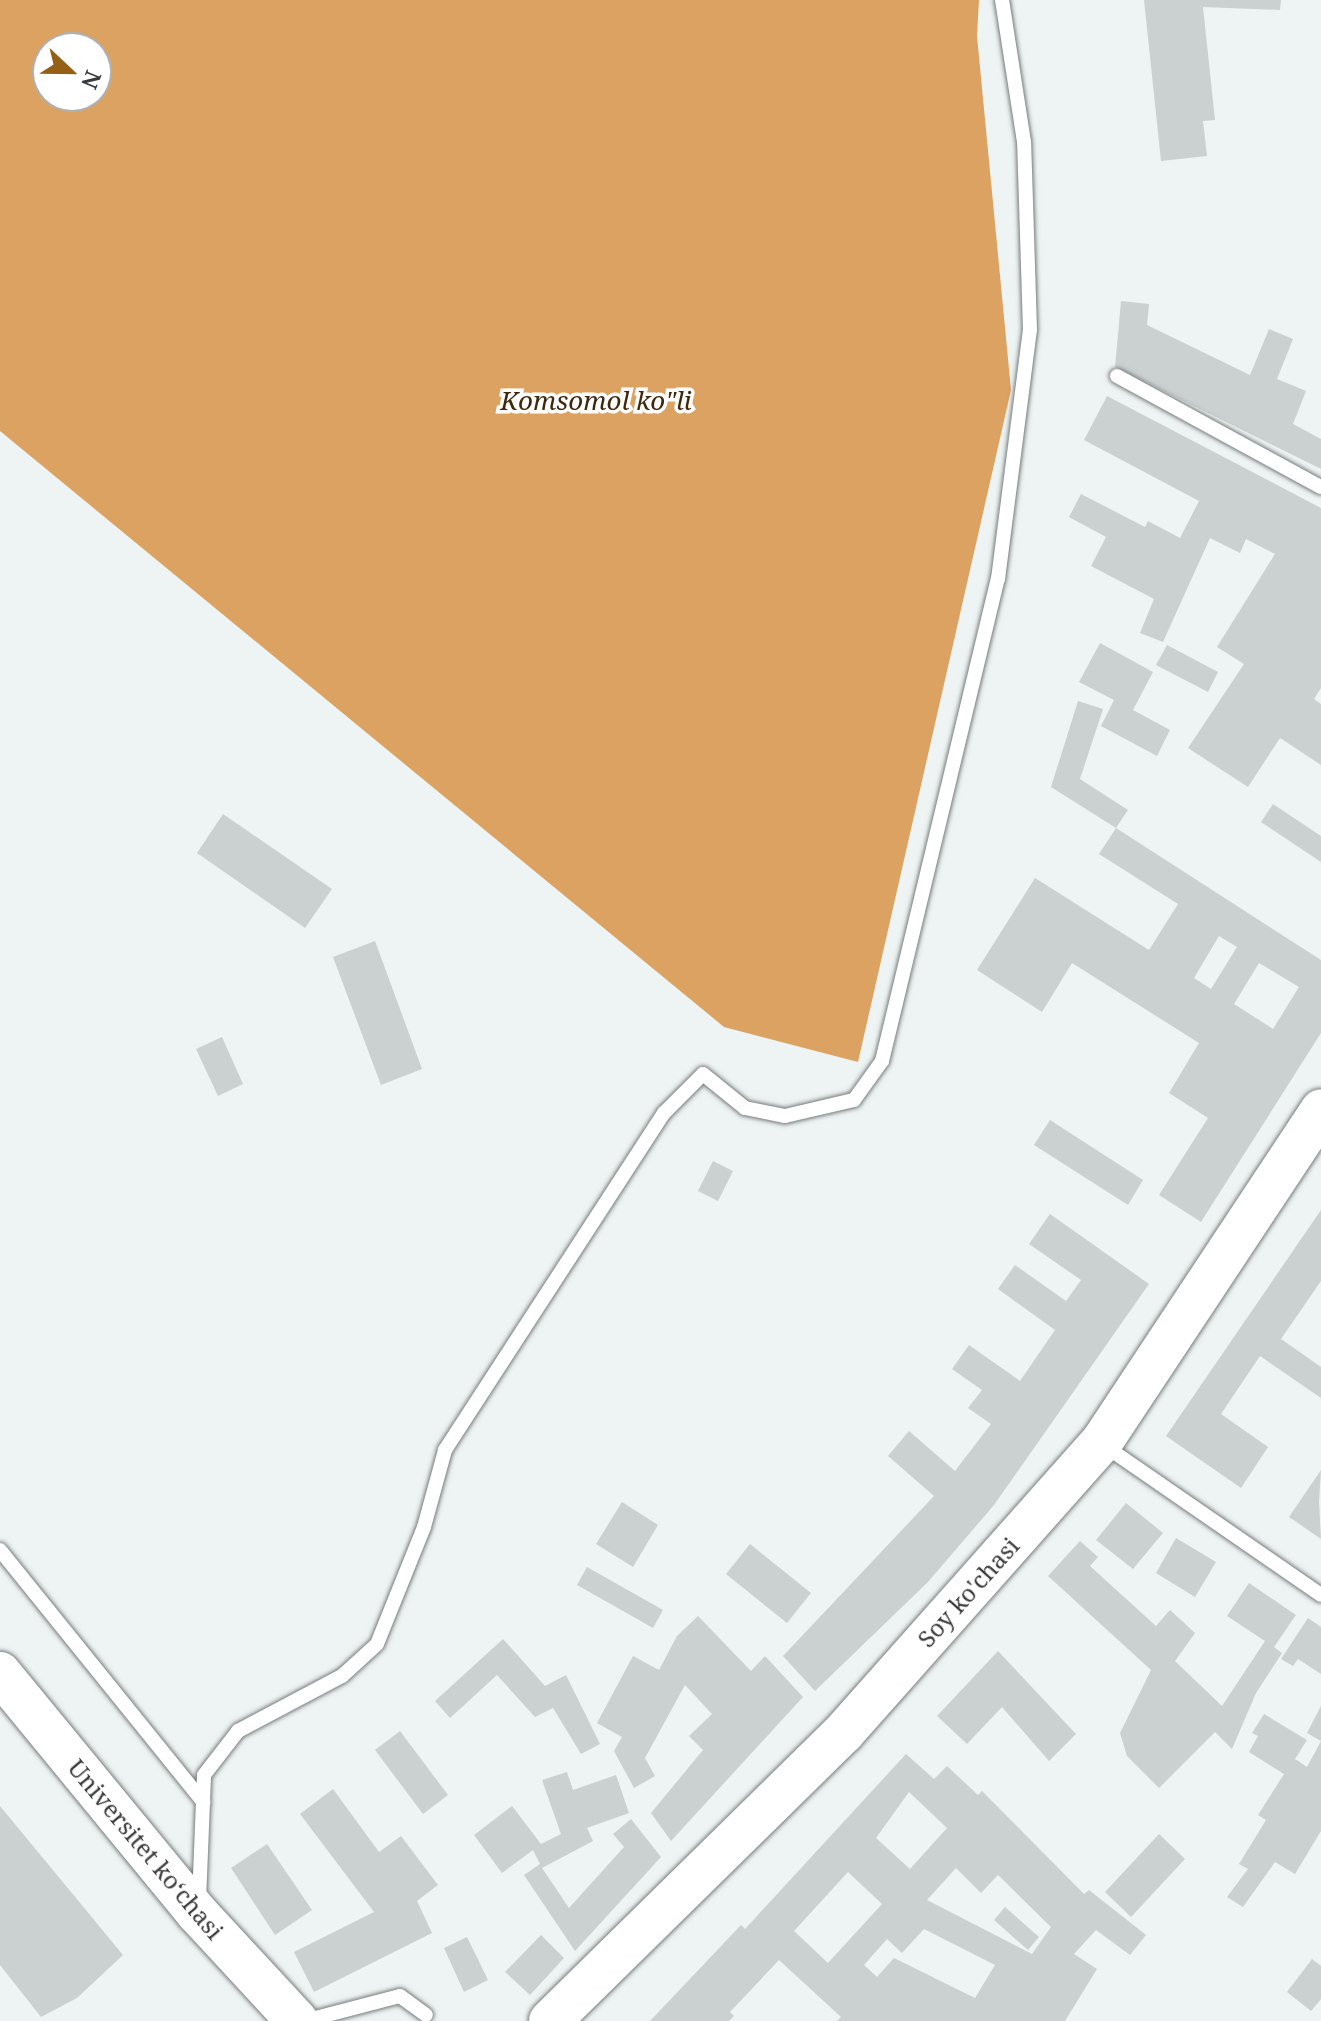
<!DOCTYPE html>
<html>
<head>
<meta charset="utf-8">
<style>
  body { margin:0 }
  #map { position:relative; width:1321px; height:2021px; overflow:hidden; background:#eef4f3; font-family:"Noto Serif",serif }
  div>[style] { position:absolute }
  .water>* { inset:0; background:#dba262 }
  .building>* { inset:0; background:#cbd0d0 }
  .roads { filter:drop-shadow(0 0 2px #777c7c) drop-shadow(0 0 2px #777c7c) }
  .service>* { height:14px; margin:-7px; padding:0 7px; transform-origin:7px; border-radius:7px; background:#fff }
  .secondary>* { height:42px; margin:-21px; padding:0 21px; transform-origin:21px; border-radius:21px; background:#fff }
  span { translate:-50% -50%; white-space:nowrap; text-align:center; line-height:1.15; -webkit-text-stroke:7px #fff; paint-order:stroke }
  .street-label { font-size:24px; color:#373a3a }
  .water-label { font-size:26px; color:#3f280b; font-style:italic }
  .north { position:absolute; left:32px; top:32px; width:80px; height:80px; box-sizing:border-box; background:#fff; border:2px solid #afb0b0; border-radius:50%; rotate:112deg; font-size:22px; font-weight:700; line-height:32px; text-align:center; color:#373a3a }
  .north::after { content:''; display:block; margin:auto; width:28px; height:36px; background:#955f16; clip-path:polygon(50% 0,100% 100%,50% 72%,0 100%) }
</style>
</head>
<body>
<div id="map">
  <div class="water">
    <i style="clip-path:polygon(evenodd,0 0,979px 0,977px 36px,1011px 390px,858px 1062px,724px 1027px,0 431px,0 0,48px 48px,96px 48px,96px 96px,48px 96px,48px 48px)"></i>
  </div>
  <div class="building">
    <i style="clip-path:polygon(1144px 0,1281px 0,1280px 10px,1203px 7px,1215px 120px,1203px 121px,1207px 156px,1161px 161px)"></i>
    <i style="clip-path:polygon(1121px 301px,1149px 304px,1147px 325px,1250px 375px,1269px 329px,1293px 339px,1277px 379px,1306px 391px,1293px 424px,1321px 439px,1321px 469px,1115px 367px)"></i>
    <i style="clip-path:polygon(1107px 396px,1321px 508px,1321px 688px,1314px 699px,1321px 704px,1321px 765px,1280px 738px,1248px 787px,1188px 748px,1244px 664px,1217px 647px,1275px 554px,1246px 539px,1240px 553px,1210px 538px,1163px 642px,1140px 633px,1154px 599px,1091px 566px,1106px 537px,1069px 517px,1081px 494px,1145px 527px,1148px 521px,1180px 538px,1199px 501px,1084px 440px)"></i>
    <i style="clip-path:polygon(1100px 643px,1153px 672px,1133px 710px,1170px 730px,1157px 756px,1101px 726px,1114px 700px,1079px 682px)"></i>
    <i style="clip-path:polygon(1167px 645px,1218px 672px,1208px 692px,1156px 665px)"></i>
    <i style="clip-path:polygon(1078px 701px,1103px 709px,1080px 779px,1128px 810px,1116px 828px,1051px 787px)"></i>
    <i style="clip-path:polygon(1273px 804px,1321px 836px,1321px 862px,1261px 822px)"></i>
    <i style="clip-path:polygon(223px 814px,332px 889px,305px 928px,197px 853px)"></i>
    <i style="clip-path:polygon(evenodd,1116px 828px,1321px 960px,1321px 1033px,1201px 1222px,1159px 1195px,1208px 1118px,1169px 1093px,1199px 1043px,1072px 963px,1042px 1012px,977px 970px,1035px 878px,1149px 950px,1178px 904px,1099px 854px,1116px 828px,1219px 936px,1237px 947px,1211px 989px,1194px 978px,1219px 936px,1116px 828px,1259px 963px,1299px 987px,1273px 1029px,1234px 1004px,1259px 963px)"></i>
    <i style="clip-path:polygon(375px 941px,422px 1069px,381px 1085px,333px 957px)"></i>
    <i style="clip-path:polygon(222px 1037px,243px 1084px,218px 1096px,196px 1049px)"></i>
    <i style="clip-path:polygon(1050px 1120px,1143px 1180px,1128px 1205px,1034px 1145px)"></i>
    <i style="clip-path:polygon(713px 1161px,733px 1171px,718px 1201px,698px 1191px)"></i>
    <i style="clip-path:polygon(1321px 1210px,1321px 1281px,1281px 1339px,1321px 1367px,1321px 1398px,1260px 1356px,1221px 1414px,1268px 1447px,1241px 1488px,1166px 1436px)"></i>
    <i style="clip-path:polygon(1050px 1214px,1149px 1284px,994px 1505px,928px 1582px,815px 1691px,783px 1656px,934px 1496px,888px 1456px,909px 1431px,955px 1471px,991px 1424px,968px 1408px,982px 1390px,952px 1369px,969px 1345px,1020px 1381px,1055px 1330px,998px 1289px,1015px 1265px,1066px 1301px,1081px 1280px,1029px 1244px)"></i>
    <i style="clip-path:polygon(1321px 1470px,1319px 1502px,1321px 1539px,1289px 1517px)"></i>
    <i style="clip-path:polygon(622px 1502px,658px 1525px,633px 1567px,596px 1544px)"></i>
    <i style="clip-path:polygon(1126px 1503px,1163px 1533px,1133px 1569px,1096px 1540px)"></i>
    <i style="clip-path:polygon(1176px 1538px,1216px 1562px,1195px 1597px,1156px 1573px)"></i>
    <i style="clip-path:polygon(1080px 1541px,1098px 1557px,1090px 1566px,1156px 1626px,1170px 1610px,1195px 1633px,1175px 1661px,1222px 1706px,1265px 1641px,1227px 1616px,1249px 1583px,1296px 1615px,1274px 1647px,1282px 1653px,1256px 1693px,1232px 1749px,1215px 1732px,1159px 1788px,1127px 1756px,1120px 1733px,1151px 1670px,1048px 1576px)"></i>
    <i style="clip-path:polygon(750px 1544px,811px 1593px,787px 1623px,726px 1574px)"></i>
    <i style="clip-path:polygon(587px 1567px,663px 1610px,653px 1628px,577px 1585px)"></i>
    <i style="clip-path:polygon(698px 1616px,751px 1671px,765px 1656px,803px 1697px,671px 1841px,651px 1813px,703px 1750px,689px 1736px,712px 1714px,685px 1685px,645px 1758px,655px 1776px,634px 1788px,614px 1751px,622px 1737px,597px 1723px,633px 1656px,659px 1670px,677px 1636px)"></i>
    <i style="clip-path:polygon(1308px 1618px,1321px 1627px,1321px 1674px,1298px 1659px,1293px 1666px,1281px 1659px)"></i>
    <i style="clip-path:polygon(503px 1639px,545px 1686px,566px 1675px,600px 1744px,581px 1754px,553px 1708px,535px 1717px,497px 1675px,450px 1718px,435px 1701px)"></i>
    <i style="clip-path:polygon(998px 1651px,1076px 1734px,1049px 1761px,1002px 1707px,967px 1744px,937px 1716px)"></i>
    <i style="clip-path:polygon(1321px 1706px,1321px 1741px,1307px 1733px)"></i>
    <i style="clip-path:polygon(1264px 1714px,1307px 1740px,1295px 1759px,1307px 1767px,1321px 1741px,1321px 1831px,1295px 1874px,1275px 1862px,1243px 1907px,1227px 1897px,1248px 1869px,1239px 1864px,1266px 1820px,1258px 1815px,1284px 1774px,1249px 1752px,1258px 1736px,1252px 1733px)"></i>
    <i style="clip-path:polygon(400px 1731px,448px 1795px,423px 1814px,375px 1750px)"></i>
    <i style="clip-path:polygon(evenodd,906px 1754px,934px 1779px,947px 1766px,978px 1795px,982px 1791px,1084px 1894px,1089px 1890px,1146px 1935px,1130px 1955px,1096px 1930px,1074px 1954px,1097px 1969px,1065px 2021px,837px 2021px,841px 2017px,779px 1960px,730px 2012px,734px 2016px,729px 2021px,650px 2021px,741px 1925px,745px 1929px,906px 1754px,909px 1792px,947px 1828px,910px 1869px,876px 1838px,909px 1792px,906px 1754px,956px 1868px,981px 1893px,998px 1875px,1051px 1927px,1032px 1954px,927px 1900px,956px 1868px,906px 1754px,848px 1872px,882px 1904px,828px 1963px,794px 1931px,848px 1872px,906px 1754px,924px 1929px,995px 1965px,975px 1998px,894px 1958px,877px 1977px,864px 1965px,887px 1939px,902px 1953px,924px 1929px)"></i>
    <i style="clip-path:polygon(567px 1772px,573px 1790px,616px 1775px,629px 1813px,587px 1828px,593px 1841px,542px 1868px,569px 1908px,624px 1847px,613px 1834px,631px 1819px,661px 1857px,575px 1951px,524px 1875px,540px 1864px,533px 1850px,502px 1873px,474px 1835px,512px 1806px,541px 1844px,561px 1834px,542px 1780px)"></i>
    <i style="clip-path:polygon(333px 1789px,379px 1852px,401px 1836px,438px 1885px,417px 1901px,432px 1933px,314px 1992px,294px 1952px,374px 1912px,300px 1814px)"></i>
    <i style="clip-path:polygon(0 1806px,123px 1955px,77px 1998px,41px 2017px,0 1965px)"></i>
    <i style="clip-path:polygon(1159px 1834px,1185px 1859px,1131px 1917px,1105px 1892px)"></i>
    <i style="clip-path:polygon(267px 1844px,312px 1910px,275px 1935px,231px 1868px)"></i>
    <i style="clip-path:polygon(1005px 1907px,1039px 1937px,1028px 1950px,994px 1920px)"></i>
    <i style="clip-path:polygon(541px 1935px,564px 1958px,530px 1995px,505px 1972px)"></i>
    <i style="clip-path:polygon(467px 1937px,488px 1980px,464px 1992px,444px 1948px)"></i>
    <i style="clip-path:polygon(1312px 1959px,1321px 1966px,1321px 1999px,1311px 2011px,1287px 1992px)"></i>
  </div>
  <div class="roads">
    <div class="service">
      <i style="left:1117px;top:376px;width:232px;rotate:28.6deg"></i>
      <i style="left:1105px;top:1446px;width:262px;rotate:34.6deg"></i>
      <i style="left:0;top:1550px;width:324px;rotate:51.1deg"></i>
      <i style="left:199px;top:1901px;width:126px;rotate:-87.7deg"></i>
      <i style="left:204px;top:1775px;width:56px;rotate:-52.3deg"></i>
      <i style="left:238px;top:1731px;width:118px;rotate:-27.9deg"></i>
      <i style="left:342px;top:1676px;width:47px;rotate:-42.4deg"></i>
      <i style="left:377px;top:1644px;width:126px;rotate:-68.1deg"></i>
      <i style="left:424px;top:1527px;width:80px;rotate:-74.7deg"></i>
      <i style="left:445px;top:1450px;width:402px;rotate:-57deg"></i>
      <i style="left:664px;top:1113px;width:55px;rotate:-45deg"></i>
      <i style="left:703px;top:1074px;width:54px;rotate:39deg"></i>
      <i style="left:745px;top:1108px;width:41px;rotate:11.3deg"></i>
      <i style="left:785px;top:1116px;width:71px;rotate:-13.1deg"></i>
      <i style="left:854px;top:1100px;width:48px;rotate:-54.3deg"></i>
      <i style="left:882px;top:1061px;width:496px;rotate:-76.5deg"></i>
      <i style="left:998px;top:579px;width:251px;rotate:-82.7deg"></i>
      <i style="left:1030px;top:330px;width:188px;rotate:-91.8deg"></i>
      <i style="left:1024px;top:142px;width:144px;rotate:-98.8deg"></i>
      <i style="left:304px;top:2021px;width:99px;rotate:-14.6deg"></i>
      <i style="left:400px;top:1996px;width:32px;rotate:36deg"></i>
    </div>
    <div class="secondary">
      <i style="left:0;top:1673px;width:312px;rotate:50.6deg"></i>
      <i style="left:198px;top:1914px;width:146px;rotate:47.2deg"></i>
      <i style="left:550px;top:2021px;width:412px;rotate:-44.5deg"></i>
      <i style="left:844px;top:1732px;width:387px;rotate:-48.4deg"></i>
      <i style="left:1101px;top:1443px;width:399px;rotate:-56.5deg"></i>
    </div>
  </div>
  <div class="street-label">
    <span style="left:968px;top:1592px;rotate:-48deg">Soy ko'chasi</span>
    <span style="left:146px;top:1849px;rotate:50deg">Universitet kо‘chasi</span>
  </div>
  <div class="water-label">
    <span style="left:596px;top:401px">Komsomol ko"li</span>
  </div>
  <div class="north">N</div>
</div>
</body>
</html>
